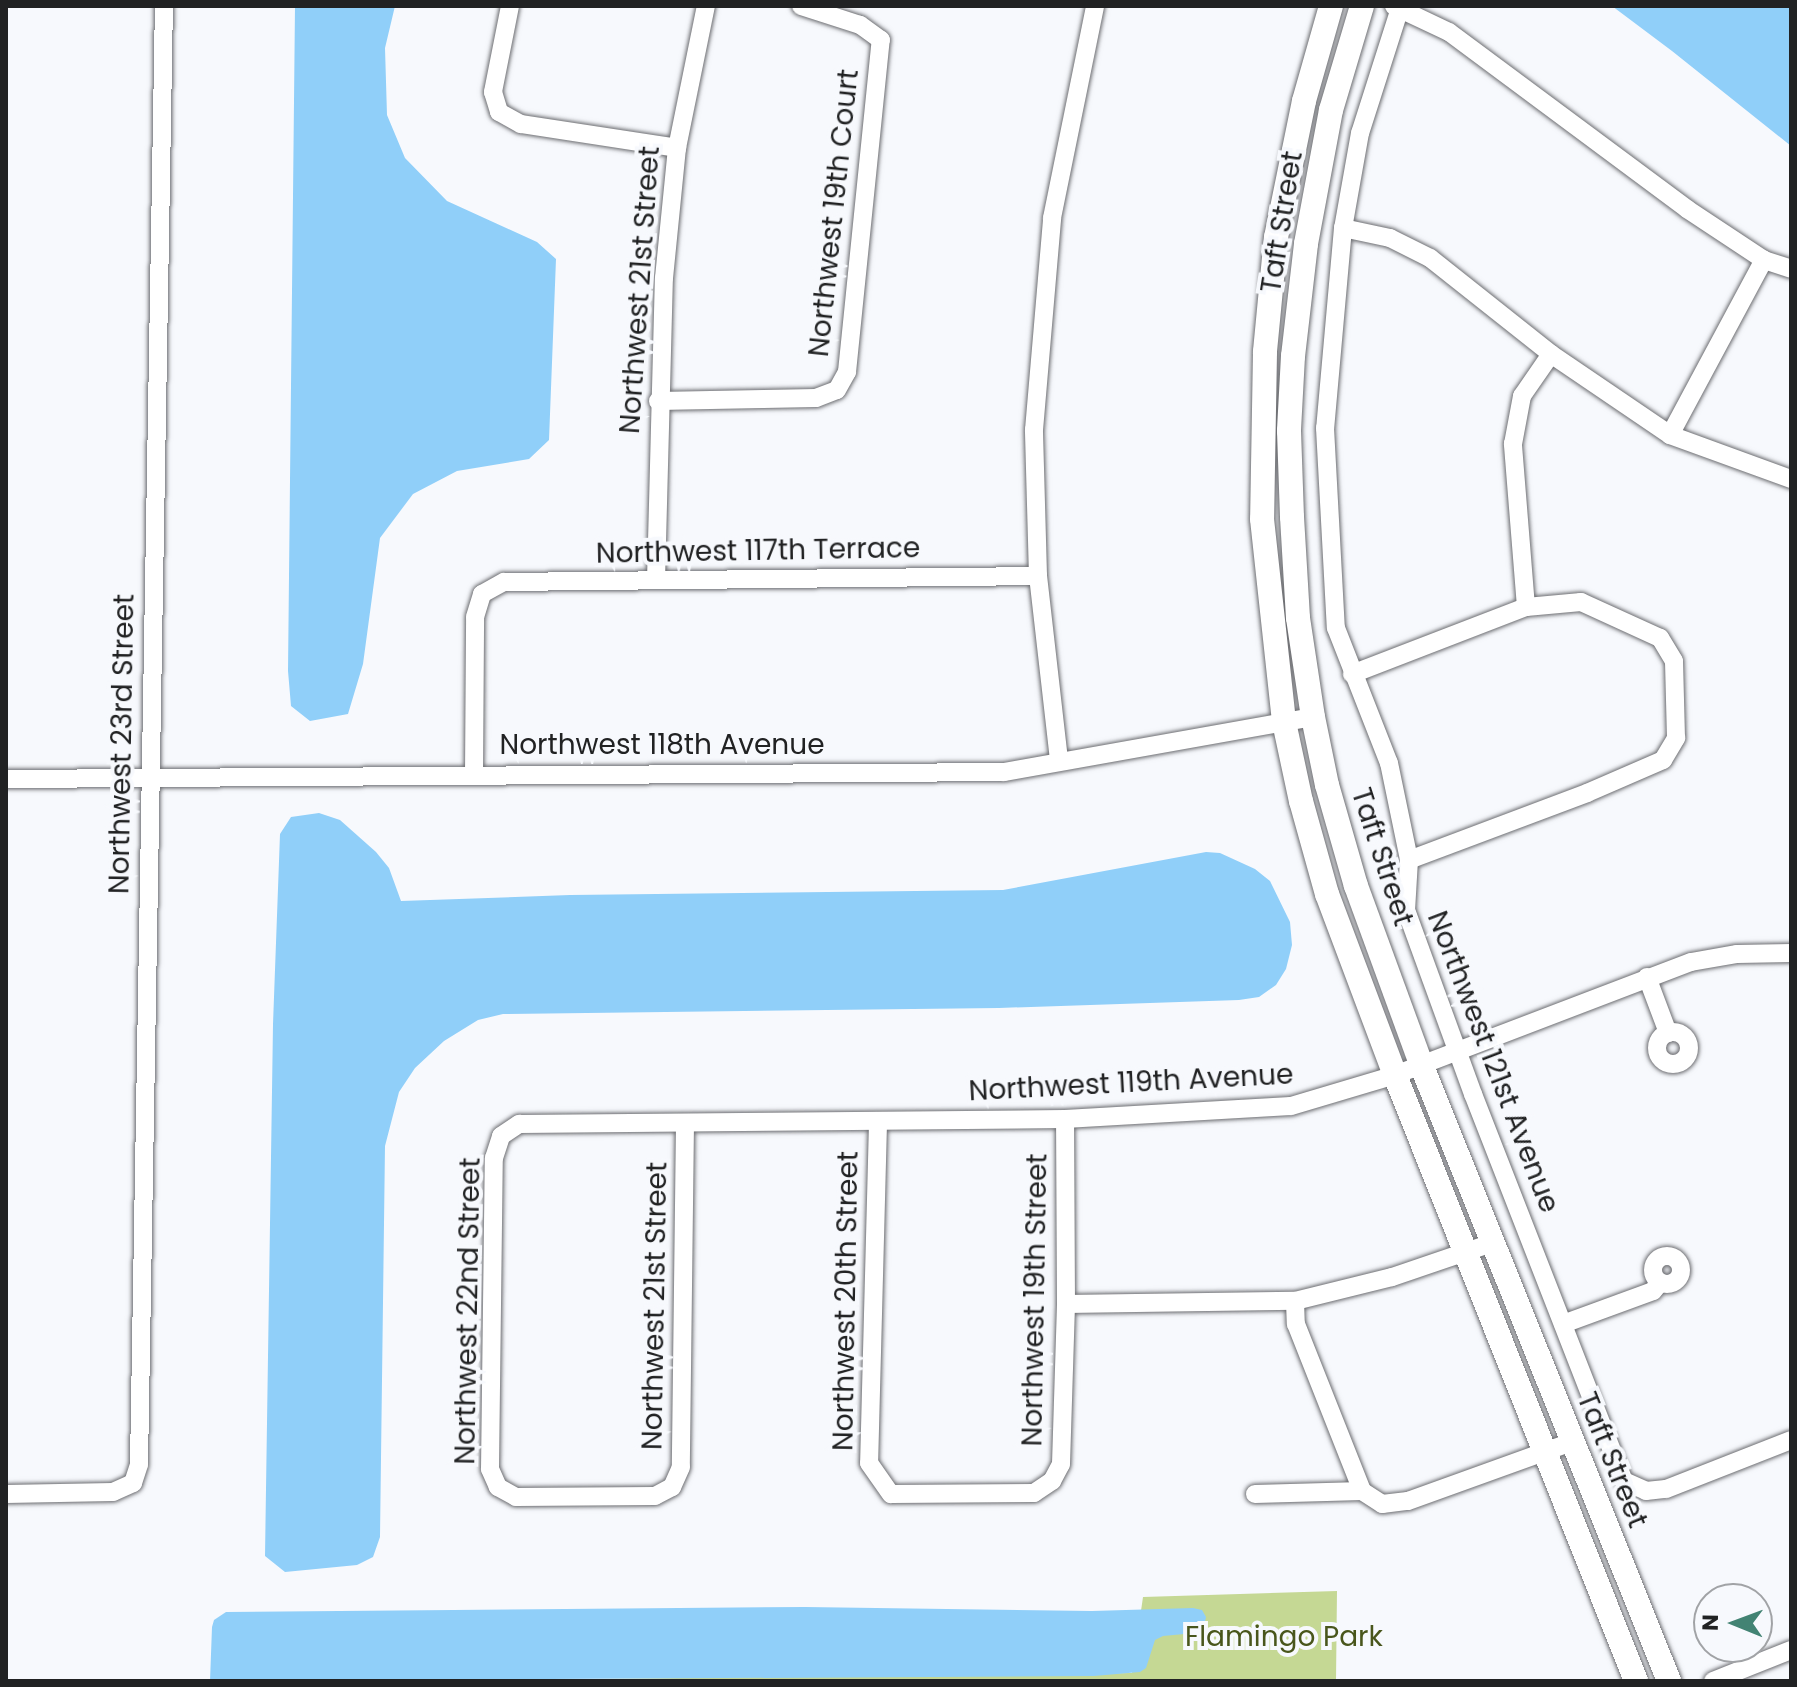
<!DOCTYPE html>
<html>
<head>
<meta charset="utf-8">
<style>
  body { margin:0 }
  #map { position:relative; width:1797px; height:1687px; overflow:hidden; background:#f7f9fd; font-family:Poppins,sans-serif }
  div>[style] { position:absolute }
  .green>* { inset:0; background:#c5d894 }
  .water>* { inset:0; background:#90cff9 }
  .roads { filter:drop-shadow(0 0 2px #6c6d71) drop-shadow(0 0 2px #6c6d71) }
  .minor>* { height:18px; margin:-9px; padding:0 9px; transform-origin:9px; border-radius:9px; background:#fff }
  .minor>.ring { margin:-9px; padding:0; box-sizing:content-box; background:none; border:18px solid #fff; border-radius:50% }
  .tertiary>* { height:24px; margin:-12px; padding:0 12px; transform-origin:12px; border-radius:12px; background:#fff }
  span { translate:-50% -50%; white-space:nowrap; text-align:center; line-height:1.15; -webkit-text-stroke:8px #f7f9fd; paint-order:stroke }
  .street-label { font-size:28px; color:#212223 }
  .park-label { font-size:28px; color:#49561c }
  .frame { position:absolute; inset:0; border:8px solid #212223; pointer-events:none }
  .north { position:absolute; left:1693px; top:1583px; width:80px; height:80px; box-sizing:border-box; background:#f7f9fd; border:2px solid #a1a3a6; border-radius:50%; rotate:271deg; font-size:22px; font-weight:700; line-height:32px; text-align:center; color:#212223 }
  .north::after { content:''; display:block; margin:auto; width:28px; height:36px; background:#428373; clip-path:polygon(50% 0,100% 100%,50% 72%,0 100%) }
</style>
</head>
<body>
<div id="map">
  <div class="green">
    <i style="clip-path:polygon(1337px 1591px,1336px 1681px,418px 1681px,1132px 1673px,1143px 1597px)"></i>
  </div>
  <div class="water">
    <i style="clip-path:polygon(295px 6px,395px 6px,385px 48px,387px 115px,405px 158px,447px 201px,537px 242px,556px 259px,549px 440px,529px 459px,457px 471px,413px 494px,380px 538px,363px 664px,348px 714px,310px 721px,291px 706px,288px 671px)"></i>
    <i style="clip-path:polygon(1612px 6px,1791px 6px,1791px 146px,1672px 51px)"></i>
    <i style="clip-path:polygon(319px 813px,340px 820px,376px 852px,389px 868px,401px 901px,570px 895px,1003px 890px,1206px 852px,1220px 853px,1255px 869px,1270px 881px,1290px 922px,1292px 945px,1286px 969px,1276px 985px,1259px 997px,1239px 1000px,999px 1008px,503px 1014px,478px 1020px,444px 1041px,415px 1068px,399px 1092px,385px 1146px,380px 1537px,373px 1557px,357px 1565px,285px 1572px,265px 1556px,273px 1024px,280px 834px,291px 817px)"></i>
    <i style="clip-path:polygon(805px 1607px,1092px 1611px,1193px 1608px,1202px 1610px,1206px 1617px,1204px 1626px,1195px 1633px,1163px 1636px,1155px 1640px,1146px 1668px,1140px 1672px,1094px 1676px,210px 1681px,212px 1627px,214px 1620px,226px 1612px)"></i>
  </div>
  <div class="roads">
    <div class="minor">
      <i style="left:510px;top:6px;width:88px;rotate:101.2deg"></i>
      <i style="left:493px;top:92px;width:21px;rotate:73deg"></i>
      <i style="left:499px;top:112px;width:25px;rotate:29deg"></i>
      <i style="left:521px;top:124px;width:158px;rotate:8.7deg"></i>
      <i style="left:1394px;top:6px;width:61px;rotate:25.3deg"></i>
      <i style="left:1449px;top:32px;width:297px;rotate:36.6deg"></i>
      <i style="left:1687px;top:209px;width:92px;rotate:33.5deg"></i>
      <i style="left:1764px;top:260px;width:28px;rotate:18deg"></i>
      <i style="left:1400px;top:8px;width:131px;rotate:107.7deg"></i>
      <i style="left:1360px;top:133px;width:97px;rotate:100.1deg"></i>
      <i style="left:1343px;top:228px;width:201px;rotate:95.1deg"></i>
      <i style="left:1325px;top:428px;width:200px;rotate:86.9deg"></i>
      <i style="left:1336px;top:628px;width:145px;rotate:68.6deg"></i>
      <i style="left:1389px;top:763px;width:99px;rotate:78.3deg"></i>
      <i style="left:1409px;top:860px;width:50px;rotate:93.4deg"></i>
      <i style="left:1406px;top:910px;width:196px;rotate:70deg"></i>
      <i style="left:1473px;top:1094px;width:415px;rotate:68.7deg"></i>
      <i style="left:1624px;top:1481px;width:24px;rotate:24deg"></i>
      <i style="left:1646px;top:1491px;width:20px;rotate:-6deg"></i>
      <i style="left:1666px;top:1489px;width:134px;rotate:-21.4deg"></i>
      <i style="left:1343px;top:228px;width:48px;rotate:12deg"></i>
      <i style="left:1390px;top:238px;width:45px;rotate:26.6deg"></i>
      <i style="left:1430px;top:258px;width:154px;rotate:38.4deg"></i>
      <i style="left:1551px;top:354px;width:144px;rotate:34.2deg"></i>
      <i style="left:1670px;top:435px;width:129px;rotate:20deg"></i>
      <i style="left:658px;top:401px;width:158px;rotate:-1.1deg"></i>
      <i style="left:816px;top:398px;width:22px;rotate:-21deg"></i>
      <i style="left:837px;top:390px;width:21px;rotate:-61deg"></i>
      <i style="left:847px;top:372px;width:334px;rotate:-84.2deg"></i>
      <i style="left:881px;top:40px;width:26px;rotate:-144deg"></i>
      <i style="left:860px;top:25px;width:62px;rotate:-162.1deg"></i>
      <i style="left:1670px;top:435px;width:199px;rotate:-61.8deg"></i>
      <i style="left:656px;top:580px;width:302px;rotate:-88.5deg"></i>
      <i style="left:664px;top:278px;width:131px;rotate:-84.3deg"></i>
      <i style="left:677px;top:148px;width:145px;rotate:-78.5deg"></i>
      <i style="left:1352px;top:674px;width:186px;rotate:-21.1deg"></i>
      <i style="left:1059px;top:760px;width:185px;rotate:-96.5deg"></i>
      <i style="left:1038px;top:576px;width:146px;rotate:-91.6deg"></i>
      <i style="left:1034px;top:430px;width:213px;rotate:-85.1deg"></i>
      <i style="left:1052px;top:218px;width:216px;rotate:-78.5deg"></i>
      <i style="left:474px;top:774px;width:157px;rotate:-89.6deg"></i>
      <i style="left:475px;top:617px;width:24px;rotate:-73deg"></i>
      <i style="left:482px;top:594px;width:25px;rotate:-29deg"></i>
      <i style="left:504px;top:582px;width:534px;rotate:-0.64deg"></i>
      <i style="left:6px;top:779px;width:998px;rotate:-0.4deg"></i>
      <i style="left:1004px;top:772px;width:314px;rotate:-10.1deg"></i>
      <i style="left:1409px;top:860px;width:190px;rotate:-20.6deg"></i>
      <i style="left:1587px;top:793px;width:83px;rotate:-23.5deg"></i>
      <i style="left:1663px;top:760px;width:26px;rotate:-59deg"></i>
      <i style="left:1676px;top:738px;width:77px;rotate:-91.5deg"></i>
      <i style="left:1674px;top:661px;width:27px;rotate:-121deg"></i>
      <i style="left:1660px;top:638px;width:87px;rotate:-155.5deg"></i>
      <i style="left:1581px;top:602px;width:55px;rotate:174.8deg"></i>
      <i style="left:1526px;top:607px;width:164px;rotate:-94.6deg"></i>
      <i style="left:1513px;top:444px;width:49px;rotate:-79.4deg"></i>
      <i style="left:1522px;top:396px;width:51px;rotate:-55.4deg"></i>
      <i style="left:1647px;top:977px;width:60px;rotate:69.4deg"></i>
      <i class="ring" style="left:1657px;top:1032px;width:14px;height:14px"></i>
      <i style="left:685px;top:1123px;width:344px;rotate:90.7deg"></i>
      <i style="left:681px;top:1467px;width:22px;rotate:114deg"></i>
      <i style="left:672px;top:1487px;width:19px;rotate:152deg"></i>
      <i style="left:655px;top:1496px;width:139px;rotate:179.6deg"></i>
      <i style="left:516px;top:1497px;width:21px;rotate:-151deg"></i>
      <i style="left:498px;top:1487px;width:20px;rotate:-114deg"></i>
      <i style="left:490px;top:1469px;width:311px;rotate:-89.3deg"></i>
      <i style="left:494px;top:1158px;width:23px;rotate:-72deg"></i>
      <i style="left:501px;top:1136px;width:22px;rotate:-34deg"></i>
      <i style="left:519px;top:1124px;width:546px;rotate:-0.52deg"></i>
      <i style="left:1065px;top:1119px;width:226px;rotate:-3.3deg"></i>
      <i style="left:1291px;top:1106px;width:109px;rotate:-16.6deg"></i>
      <i style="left:1395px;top:1075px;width:317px;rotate:-20.9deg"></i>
      <i style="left:1691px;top:962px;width:47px;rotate:-9.9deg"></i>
      <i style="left:1737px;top:954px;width:54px;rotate:-1.1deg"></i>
      <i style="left:878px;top:1123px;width:340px;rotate:91.5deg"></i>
      <i style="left:869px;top:1463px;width:38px;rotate:55deg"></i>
      <i style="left:891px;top:1494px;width:143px;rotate:-0.4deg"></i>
      <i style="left:1034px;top:1493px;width:22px;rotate:-34deg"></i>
      <i style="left:1052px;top:1481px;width:19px;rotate:-62deg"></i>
      <i style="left:1061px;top:1464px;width:160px;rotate:-88.2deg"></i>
      <i style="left:1066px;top:1304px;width:185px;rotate:-90.3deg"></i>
      <i class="ring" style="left:1653px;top:1256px;width:10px;height:10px"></i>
      <i style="left:1295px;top:1301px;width:23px;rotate:88deg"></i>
      <i style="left:1296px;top:1324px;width:180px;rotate:68.4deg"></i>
      <i style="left:1362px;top:1491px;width:24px;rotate:33deg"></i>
      <i style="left:1382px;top:1504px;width:26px;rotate:-7deg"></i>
      <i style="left:1408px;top:1501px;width:174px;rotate:-19.8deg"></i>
      <i style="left:1066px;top:1304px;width:229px;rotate:-0.8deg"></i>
      <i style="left:1295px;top:1301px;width:100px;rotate:-13.9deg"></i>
      <i style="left:1392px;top:1277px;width:109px;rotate:-18.8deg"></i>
      <i style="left:1563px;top:1324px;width:96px;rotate:-20.1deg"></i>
      <i style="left:1653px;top:1291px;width:11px;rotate:-49deg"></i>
      <i style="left:6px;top:1494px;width:107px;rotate:-1.1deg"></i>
      <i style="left:113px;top:1492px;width:22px;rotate:-24deg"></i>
      <i style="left:133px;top:1483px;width:20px;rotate:-72deg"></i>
      <i style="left:139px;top:1464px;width:1458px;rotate:-89.02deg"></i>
      <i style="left:1255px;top:1494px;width:107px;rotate:-1.6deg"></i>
      <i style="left:1713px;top:1681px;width:84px;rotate:-21.7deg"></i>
    </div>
    <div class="tertiary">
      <i style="left:1331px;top:6px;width:99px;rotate:105.9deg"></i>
      <i style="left:1304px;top:101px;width:139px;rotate:101.6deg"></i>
      <i style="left:1276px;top:237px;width:116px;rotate:95.5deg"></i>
      <i style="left:1265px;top:352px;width:167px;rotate:91deg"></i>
      <i style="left:1262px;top:519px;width:204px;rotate:83.8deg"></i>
      <i style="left:1284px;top:722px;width:81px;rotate:77.9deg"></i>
      <i style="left:1301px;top:801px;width:97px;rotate:74.4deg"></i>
      <i style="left:1327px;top:894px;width:193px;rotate:69.4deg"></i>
      <i style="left:1395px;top:1075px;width:652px;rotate:68.31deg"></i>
      <i style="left:1362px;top:6px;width:109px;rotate:106.6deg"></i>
      <i style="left:1331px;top:110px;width:136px;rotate:100.6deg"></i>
      <i style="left:1306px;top:244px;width:113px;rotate:96.6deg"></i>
      <i style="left:1293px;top:356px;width:75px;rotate:93.1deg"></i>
      <i style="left:1289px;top:431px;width:86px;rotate:88deg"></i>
      <i style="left:1292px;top:517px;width:101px;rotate:86.6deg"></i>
      <i style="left:1298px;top:618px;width:100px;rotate:81.4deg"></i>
      <i style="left:1313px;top:717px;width:69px;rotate:78.4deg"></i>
      <i style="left:1327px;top:785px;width:105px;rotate:74deg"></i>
      <i style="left:1356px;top:886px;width:189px;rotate:69.9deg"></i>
      <i style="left:1421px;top:1064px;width:665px;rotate:68.1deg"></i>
    </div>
  </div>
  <div class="street-label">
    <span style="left:834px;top:213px;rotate:-84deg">Northwest 19th Court</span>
    <span style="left:1282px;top:222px;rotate:-81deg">Taft Street</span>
    <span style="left:640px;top:290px;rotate:-86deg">Northwest 21st Street</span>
    <span style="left:758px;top:551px;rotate:-1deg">Northwest 117th Terrace</span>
    <span style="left:122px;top:744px;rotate:-89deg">Northwest 23rd Street</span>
    <span style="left:662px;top:745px">Northwest 118th Avenue</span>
    <span style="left:1382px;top:857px;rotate:72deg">Taft Street</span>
    <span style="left:1493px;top:1062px;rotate:69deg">Northwest 121st Avenue</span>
    <span style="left:1131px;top:1083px;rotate:-3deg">Northwest 119th Avenue</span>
    <span style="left:1035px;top:1300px;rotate:-89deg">Northwest 19th Street</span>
    <span style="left:846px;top:1301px;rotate:-89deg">Northwest 20th Street</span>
    <span style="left:655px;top:1306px;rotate:-89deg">Northwest 21st Street</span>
    <span style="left:468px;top:1311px;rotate:-89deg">Northwest 22nd Street</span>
    <span style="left:1612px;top:1460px;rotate:68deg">Taft Street</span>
  </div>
  <div class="park-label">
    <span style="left:1284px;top:1637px">Flamingo Park</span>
  </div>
  <div class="frame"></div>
  <div class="north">N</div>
</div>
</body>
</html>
